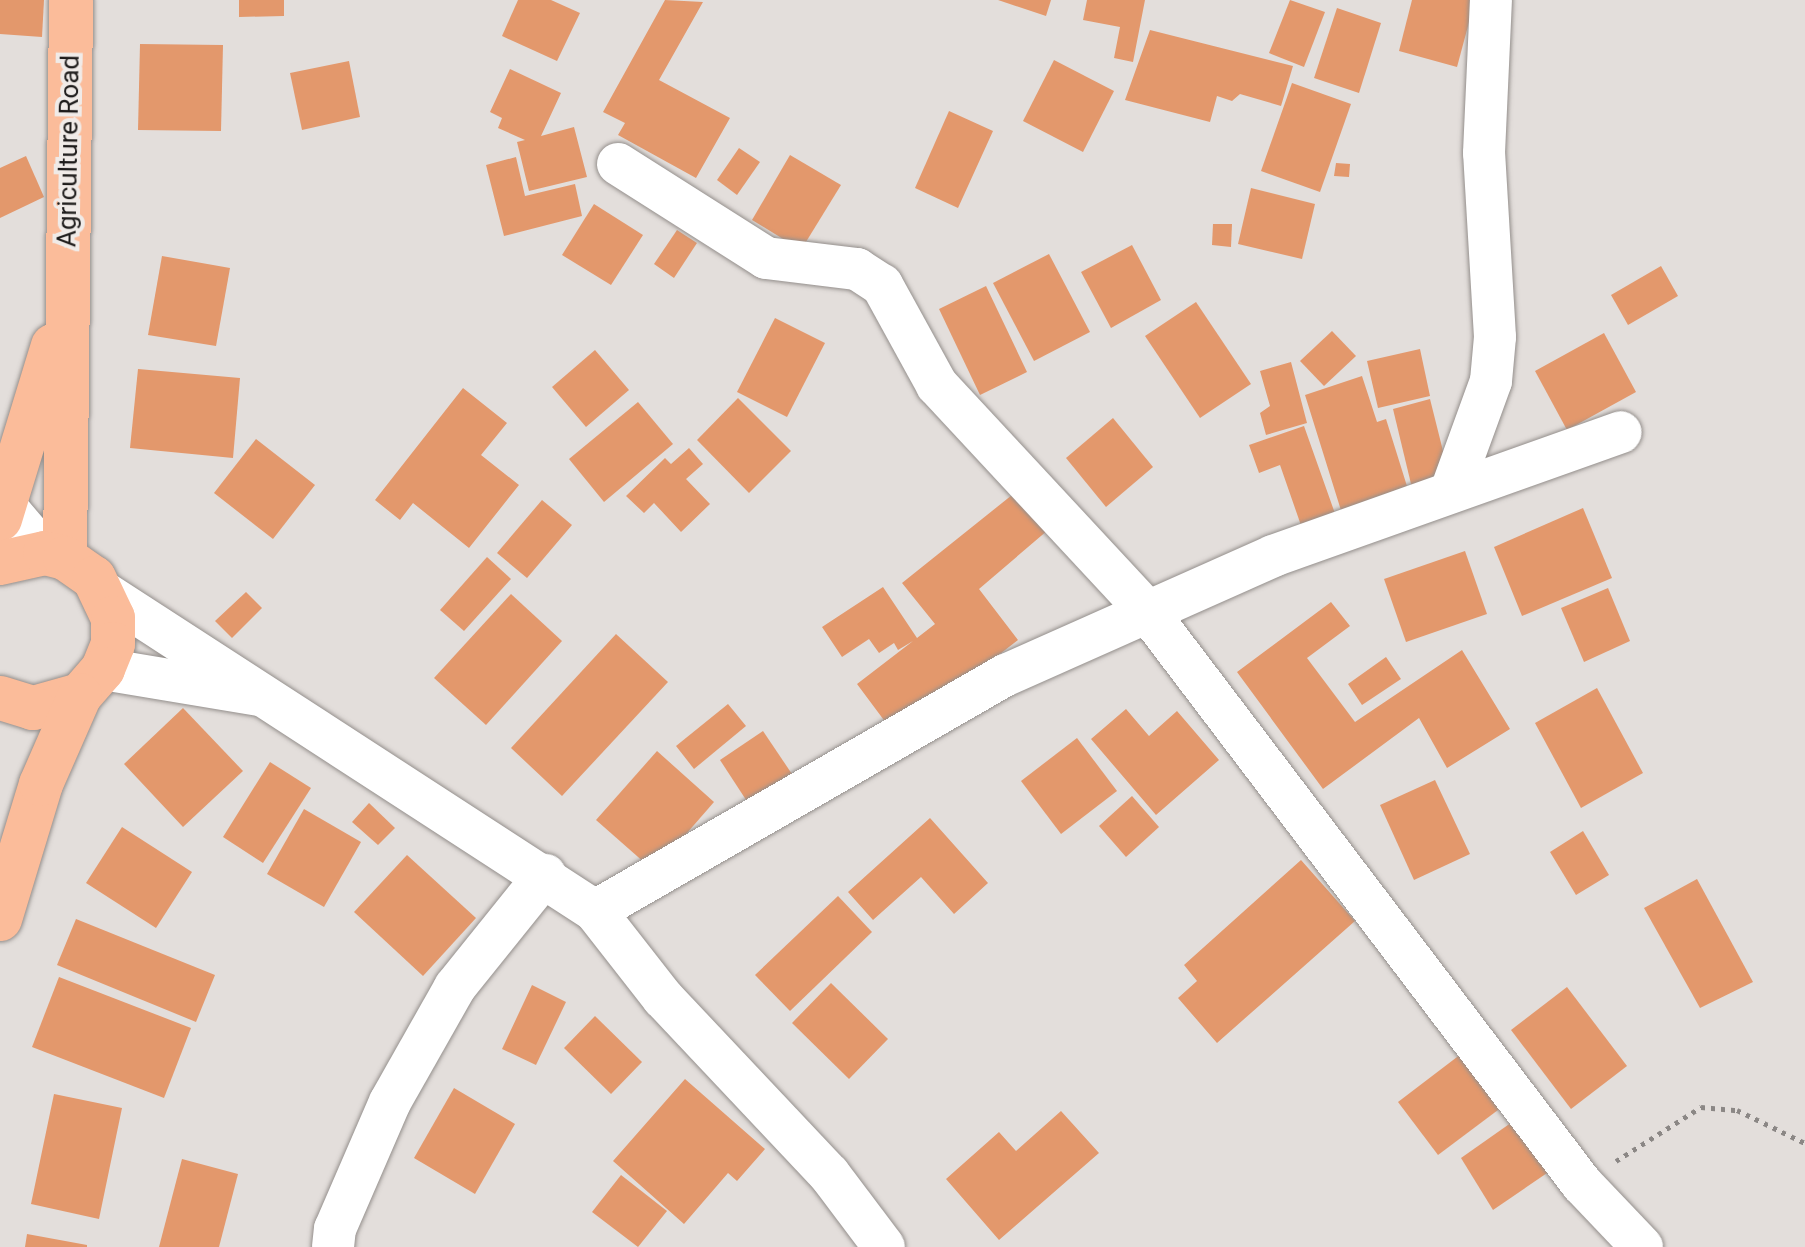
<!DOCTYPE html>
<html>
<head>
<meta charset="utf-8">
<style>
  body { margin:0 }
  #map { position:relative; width:1805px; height:1247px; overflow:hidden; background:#e3dedb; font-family:Roboto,sans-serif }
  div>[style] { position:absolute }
  .building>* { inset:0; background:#e3986c }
  .path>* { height:5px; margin-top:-2.5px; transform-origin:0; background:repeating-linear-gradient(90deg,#8b8785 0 4px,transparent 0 10px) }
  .roads { filter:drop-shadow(0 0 2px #948f8c) drop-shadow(0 0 2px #948f8c) }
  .minor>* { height:42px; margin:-21px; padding:0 21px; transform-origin:21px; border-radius:21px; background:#fff }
  .major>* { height:44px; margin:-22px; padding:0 22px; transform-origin:22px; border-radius:22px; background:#fbbc9a }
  span { translate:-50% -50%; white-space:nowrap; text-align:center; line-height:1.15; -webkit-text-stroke:8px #f0ebe8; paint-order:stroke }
  .street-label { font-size:26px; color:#1e1c1b }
</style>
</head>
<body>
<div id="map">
  <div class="building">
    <i style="clip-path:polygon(0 0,44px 0,42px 37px,0 34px)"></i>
    <i style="clip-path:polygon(239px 0,284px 0,284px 16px,239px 17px)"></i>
    <i style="clip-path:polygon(518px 0,551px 0,580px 13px,557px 61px,502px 36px)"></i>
    <i style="clip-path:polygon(665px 0,703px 2px,659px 80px,730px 118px,696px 178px,618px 135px,625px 123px,603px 112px)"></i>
    <i style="clip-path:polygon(998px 0,1051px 0,1046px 16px)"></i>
    <i style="clip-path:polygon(1087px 0,1145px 0,1133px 62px,1114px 58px,1120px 27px,1083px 20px)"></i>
    <i style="clip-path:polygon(1290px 0,1325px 12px,1304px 67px,1269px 53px)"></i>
    <i style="clip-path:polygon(1412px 0,1475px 0,1457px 67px,1399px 51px)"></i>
    <i style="clip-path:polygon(1337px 8px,1381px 23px,1359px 93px,1314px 78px)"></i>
    <i style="clip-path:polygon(1150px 30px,1293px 66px,1281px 106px,1240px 94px,1232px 101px,1217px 96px,1210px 122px,1125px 100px)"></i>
    <i style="clip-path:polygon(140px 44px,223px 45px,221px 131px,138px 130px)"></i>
    <i style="clip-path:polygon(1054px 60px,1114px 91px,1083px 152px,1023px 121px)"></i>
    <i style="clip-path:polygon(349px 61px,360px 117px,302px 130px,290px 73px)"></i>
    <i style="clip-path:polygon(510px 69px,561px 93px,541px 136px,574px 127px,587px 177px,529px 191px,517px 142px,525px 140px,498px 128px,502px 118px,490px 112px)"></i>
    <i style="clip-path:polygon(1292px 83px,1351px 104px,1320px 192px,1261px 171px)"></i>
    <i style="clip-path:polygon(949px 111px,993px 131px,958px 208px,915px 188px)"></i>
    <i style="clip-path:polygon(739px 148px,760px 162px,737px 195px,717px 180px)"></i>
    <i style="clip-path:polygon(790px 155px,841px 185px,801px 250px,752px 220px)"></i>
    <i style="clip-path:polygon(26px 156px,44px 197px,0 218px,0 168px)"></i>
    <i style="clip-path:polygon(516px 157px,525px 196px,575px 184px,582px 216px,504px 236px,486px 165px)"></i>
    <i style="clip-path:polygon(1336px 163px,1350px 164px,1349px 177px,1334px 176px)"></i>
    <i style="clip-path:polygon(1251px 188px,1315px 204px,1302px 259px,1238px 244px)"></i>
    <i style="clip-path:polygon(594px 204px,643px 235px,611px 285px,562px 255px)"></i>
    <i style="clip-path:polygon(1213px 224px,1232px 224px,1231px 247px,1212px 245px)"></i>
    <i style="clip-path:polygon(677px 230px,697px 243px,674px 278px,654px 264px)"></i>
    <i style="clip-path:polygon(1132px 245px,1161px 300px,1111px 328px,1081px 272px)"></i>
    <i style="clip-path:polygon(1049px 254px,1090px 332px,1034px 361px,993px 283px)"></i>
    <i style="clip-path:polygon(162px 256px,230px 268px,216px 346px,148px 335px)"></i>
    <i style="clip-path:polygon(1661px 266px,1678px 296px,1628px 325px,1611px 295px)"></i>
    <i style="clip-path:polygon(986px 286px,1027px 372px,980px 395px,939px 309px)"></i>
    <i style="clip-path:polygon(1196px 302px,1251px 384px,1200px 418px,1145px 336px)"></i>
    <i style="clip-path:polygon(775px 318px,825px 343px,787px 417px,737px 392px)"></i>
    <i style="clip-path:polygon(1332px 331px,1356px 356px,1324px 386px,1300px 361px)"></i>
    <i style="clip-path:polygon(1604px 333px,1636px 392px,1567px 430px,1535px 371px)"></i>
    <i style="clip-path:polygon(1420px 349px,1430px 396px,1378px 408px,1367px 361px)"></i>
    <i style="clip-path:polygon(595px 350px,629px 390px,586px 427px,552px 387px)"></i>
    <i style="clip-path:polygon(1291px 362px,1307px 423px,1266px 435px,1260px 413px,1270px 406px,1260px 371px)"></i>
    <i style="clip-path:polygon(138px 369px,240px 378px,233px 458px,130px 448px)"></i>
    <i style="clip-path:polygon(1362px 376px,1377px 422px,1386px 419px,1411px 499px,1344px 520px,1305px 395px)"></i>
    <i style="clip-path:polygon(463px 388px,507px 423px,481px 455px,519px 485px,469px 548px,413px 503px,400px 520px,375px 500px)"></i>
    <i style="clip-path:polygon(738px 398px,791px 451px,749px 493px,697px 440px)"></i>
    <i style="clip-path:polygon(1430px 399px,1450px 479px,1412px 488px,1393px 409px)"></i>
    <i style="clip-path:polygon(638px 402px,673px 444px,604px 502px,569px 459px)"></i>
    <i style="clip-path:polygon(1113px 418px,1153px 467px,1106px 507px,1066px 458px)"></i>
    <i style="clip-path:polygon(1304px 426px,1338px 522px,1304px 534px,1280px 465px,1259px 473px,1249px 445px)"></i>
    <i style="clip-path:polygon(256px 439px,315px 485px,273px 539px,214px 493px)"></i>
    <i style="clip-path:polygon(689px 448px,703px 464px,686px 479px,710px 504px,681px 532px,654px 503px,644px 513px,626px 496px,665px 458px,671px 464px)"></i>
    <i style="clip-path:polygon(1017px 491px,1048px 530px,979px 589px,1018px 640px,895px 735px,857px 684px,913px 641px,898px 650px,894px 643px,879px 653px,869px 639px,842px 657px,822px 627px,883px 587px,917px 638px,935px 624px,902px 583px)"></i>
    <i style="clip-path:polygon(542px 500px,572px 525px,527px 578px,497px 553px)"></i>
    <i style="clip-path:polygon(1583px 508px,1612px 578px,1522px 616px,1494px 547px)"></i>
    <i style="clip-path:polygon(1465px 551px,1487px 614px,1406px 642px,1384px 579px)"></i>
    <i style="clip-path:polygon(487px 557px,511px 579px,464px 631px,440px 610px)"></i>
    <i style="clip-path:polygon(1608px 588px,1630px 641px,1584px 662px,1561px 608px)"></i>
    <i style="clip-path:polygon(246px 592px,262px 608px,232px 638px,215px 621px)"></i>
    <i style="clip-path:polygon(511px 594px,562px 641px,486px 725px,434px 678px)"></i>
    <i style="clip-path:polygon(1331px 602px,1350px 626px,1307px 658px,1355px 722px,1462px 650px,1510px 729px,1447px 768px,1419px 718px,1323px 789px,1237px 672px)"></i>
    <i style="clip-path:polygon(616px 634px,668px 682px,562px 796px,511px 748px)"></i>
    <i style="clip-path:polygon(1386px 657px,1401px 679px,1362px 705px,1348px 684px)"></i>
    <i style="clip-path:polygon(1597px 688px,1643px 773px,1581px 808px,1535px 723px)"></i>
    <i style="clip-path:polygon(728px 704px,746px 726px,694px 769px,676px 746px)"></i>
    <i style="clip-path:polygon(183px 708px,243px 771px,183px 827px,124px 764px)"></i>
    <i style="clip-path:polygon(1126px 709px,1149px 736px,1177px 711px,1219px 760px,1156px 815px,1091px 739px)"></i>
    <i style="clip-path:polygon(763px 731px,796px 780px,752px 809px,720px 760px)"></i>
    <i style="clip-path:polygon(1077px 738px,1117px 791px,1061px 834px,1021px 781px)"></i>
    <i style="clip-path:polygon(657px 751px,714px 802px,654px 871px,596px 820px)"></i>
    <i style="clip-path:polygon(270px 762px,311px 788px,263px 863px,223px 837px)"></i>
    <i style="clip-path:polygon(1435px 780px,1470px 854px,1414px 880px,1380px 805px)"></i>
    <i style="clip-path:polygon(1132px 796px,1159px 827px,1126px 857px,1099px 826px)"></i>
    <i style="clip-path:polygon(369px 803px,395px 828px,378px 845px,352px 822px)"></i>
    <i style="clip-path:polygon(304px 809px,361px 842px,324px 907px,267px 874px)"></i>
    <i style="clip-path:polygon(930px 818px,988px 883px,954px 914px,921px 877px,873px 920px,848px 892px)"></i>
    <i style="clip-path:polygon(122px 827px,192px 872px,156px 928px,86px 883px)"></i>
    <i style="clip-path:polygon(1583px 831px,1609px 875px,1576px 895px,1550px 852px)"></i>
    <i style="clip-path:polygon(407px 855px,476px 918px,423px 976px,354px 912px)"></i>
    <i style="clip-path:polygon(1301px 860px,1355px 921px,1217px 1043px,1178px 998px,1197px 981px,1184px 965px)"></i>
    <i style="clip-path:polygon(1697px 879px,1753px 982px,1700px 1008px,1644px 908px)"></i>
    <i style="clip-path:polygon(838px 896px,872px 932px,790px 1011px,755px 975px)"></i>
    <i style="clip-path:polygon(76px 919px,215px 975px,196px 1022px,57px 965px)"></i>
    <i style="clip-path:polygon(59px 977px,191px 1028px,164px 1098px,32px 1047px)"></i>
    <i style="clip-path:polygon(831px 983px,888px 1039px,849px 1079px,792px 1023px)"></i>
    <i style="clip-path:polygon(532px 985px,566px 1002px,536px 1065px,502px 1049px)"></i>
    <i style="clip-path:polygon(1567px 987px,1627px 1066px,1571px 1109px,1511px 1030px)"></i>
    <i style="clip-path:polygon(595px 1016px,642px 1062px,611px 1094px,564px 1048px)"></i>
    <i style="clip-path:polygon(1461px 1054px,1502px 1107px,1438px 1155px,1398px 1102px)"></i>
    <i style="clip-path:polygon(685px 1079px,765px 1149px,737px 1181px,728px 1173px,684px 1224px,613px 1161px)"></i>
    <i style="clip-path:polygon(454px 1088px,515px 1124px,475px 1194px,414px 1158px)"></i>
    <i style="clip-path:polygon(54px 1094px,122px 1108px,99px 1219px,31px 1204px)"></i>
    <i style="clip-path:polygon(1061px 1111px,1099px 1153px,999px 1240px,946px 1179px,999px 1132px,1016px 1151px)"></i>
    <i style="clip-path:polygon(1515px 1120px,1550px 1171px,1493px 1210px,1461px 1158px)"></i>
    <i style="clip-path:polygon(182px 1159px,238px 1174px,219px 1247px,159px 1247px)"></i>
    <i style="clip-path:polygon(621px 1175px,667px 1211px,638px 1247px,592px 1212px)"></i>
    <i style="clip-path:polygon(27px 1234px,87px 1245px,87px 1247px,25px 1247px)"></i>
  </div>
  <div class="path">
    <i style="left:1616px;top:1161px;width:101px;rotate:-32.4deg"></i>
    <i style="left:1701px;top:1107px;width:36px;rotate:5deg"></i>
    <i style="left:1737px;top:1110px;width:76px;rotate:25.9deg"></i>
  </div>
  <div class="roads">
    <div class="minor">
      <i style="left:618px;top:164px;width:175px;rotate:32.4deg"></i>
      <i style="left:766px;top:258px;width:92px;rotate:6.9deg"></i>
      <i style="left:857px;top:269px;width:30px;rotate:33deg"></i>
      <i style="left:882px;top:285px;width:114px;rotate:61.2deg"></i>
      <i style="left:937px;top:385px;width:309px;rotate:47.1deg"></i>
      <i style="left:1147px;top:611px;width:719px;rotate:52.8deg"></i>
      <i style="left:1582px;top:1184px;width:87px;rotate:46.4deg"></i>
      <i style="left:1451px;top:491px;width:117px;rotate:-70deg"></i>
      <i style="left:1491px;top:381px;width:44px;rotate:-84.8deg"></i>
      <i style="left:1495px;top:337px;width:184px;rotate:-93.4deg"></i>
      <i style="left:1484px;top:153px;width:153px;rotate:-87.4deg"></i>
      <i style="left:0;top:500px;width:70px;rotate:49.7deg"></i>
      <i style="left:105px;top:593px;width:584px;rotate:32.98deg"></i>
      <i style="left:595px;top:911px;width:110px;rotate:52deg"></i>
      <i style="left:663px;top:998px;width:242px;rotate:46.7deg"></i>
      <i style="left:829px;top:1174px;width:91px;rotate:53deg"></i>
      <i style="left:103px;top:669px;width:157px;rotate:9.5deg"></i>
      <i style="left:595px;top:911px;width:474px;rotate:-29.9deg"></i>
      <i style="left:1006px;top:675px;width:292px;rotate:-24deg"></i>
      <i style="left:1273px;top:556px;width:369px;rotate:-19.6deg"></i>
      <i style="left:333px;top:1247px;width:18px;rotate:-84deg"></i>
      <i style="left:335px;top:1229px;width:138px;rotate:-66.6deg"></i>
      <i style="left:390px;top:1102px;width:132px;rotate:-60.5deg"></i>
      <i style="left:455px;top:987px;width:144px;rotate:-51.2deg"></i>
    </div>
    <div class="major">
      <i style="left:0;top:519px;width:181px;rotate:-73deg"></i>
      <i style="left:65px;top:558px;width:558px;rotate:-89.38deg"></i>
      <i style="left:0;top:563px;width:46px;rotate:-12.5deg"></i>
      <i style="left:45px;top:553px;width:21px;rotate:14deg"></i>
      <i style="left:65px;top:558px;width:35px;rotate:35deg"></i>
      <i style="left:94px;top:578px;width:44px;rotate:64.6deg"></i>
      <i style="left:113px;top:618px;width:26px;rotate:90deg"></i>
      <i style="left:113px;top:644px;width:27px;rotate:112deg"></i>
      <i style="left:103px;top:669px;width:35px;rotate:131deg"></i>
      <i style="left:80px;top:695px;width:49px;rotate:164.5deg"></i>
      <i style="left:33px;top:708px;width:34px;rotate:-163deg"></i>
      <i style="left:0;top:919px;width:141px;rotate:-73.1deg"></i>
      <i style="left:41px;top:784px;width:97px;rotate:-66.3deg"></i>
    </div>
  </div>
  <div class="street-label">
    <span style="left:69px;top:151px;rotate:-89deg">Agriculture Road</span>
  </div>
</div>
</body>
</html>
